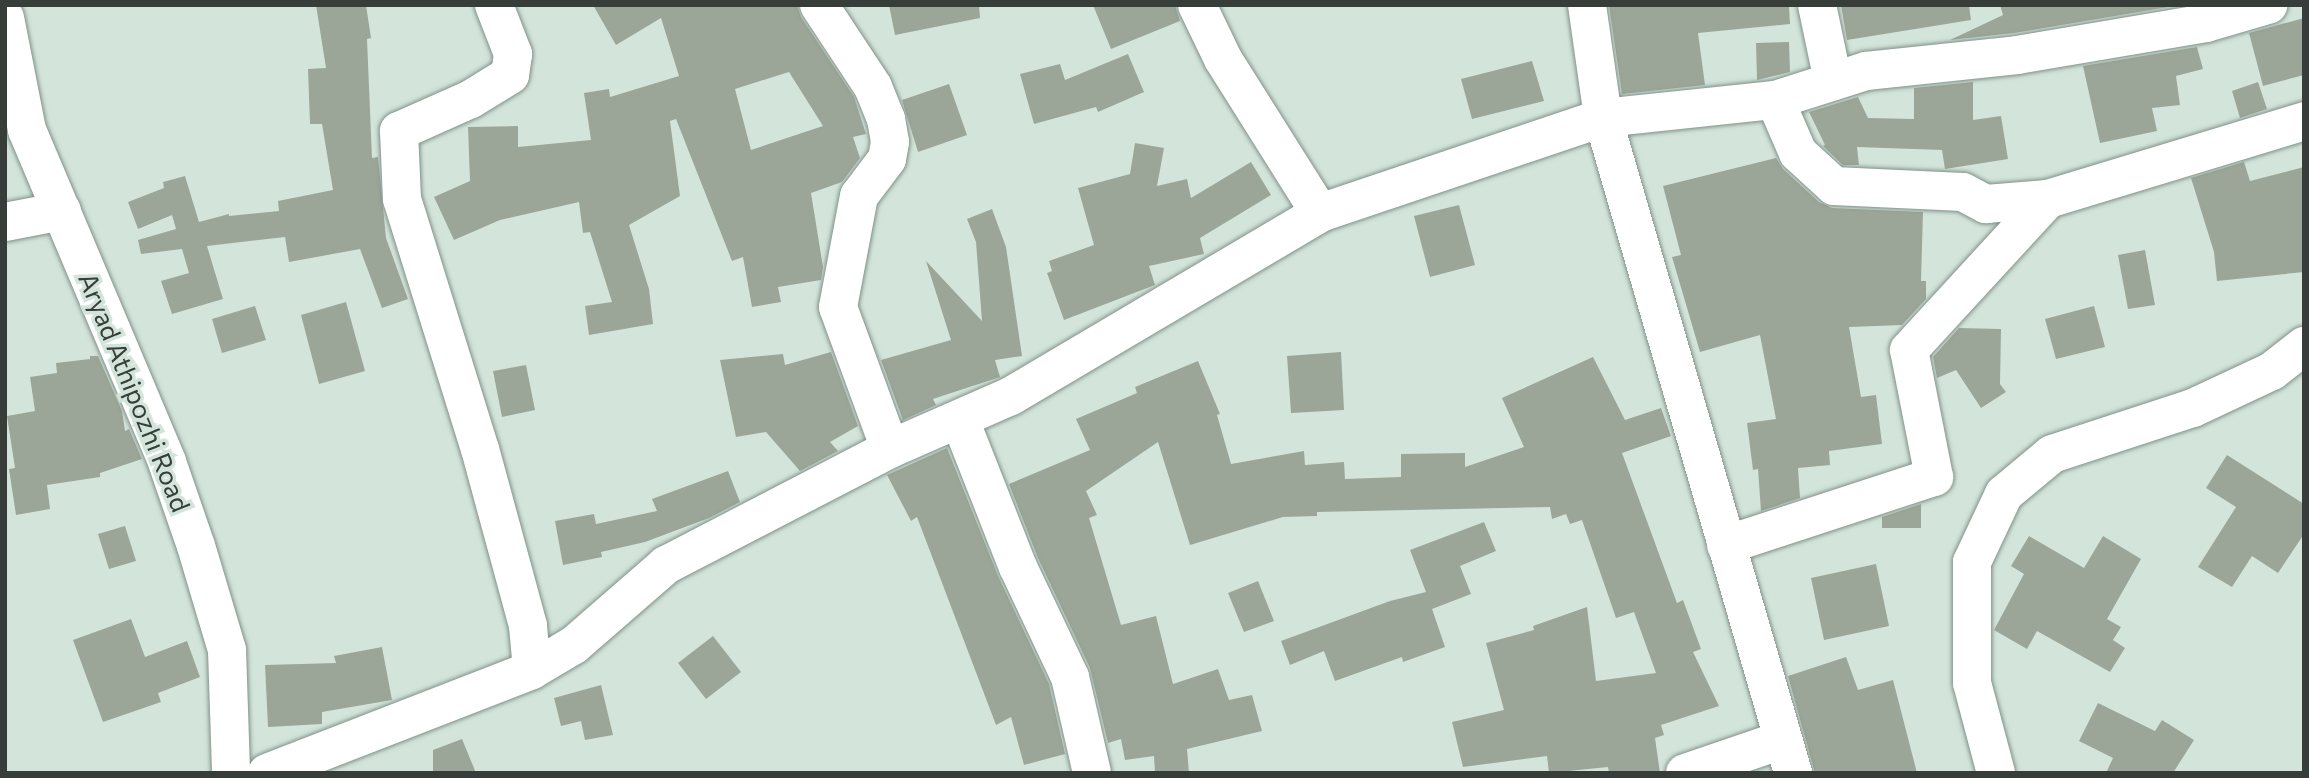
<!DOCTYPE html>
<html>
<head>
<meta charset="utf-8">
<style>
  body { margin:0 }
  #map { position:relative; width:2309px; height:778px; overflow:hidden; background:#d3e5db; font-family:Commissioner,sans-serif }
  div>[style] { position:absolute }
  .building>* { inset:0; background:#9ca698 }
  .roads { filter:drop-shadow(0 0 2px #809188) drop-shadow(0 0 2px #809188) }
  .minor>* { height:38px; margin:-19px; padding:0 19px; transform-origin:19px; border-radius:19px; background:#fff }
  .tertiary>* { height:38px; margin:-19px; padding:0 19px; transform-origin:19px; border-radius:19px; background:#fff }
  .secondary>* { height:38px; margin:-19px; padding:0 19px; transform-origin:19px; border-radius:19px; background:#fff }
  span { translate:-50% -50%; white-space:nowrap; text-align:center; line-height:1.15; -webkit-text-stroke:7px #d3e5db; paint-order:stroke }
  .street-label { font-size:26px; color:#373e3a }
  .frame { position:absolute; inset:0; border:7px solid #373e3a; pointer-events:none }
</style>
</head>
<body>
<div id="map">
  <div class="building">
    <i style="clip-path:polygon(316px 5px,366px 5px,371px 38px,367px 39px,372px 158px,378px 157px,386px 238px,408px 299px,382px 308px,360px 249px,289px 262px,285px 237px,207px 246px,223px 299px,172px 314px,161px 281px,189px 273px,182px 249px,141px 254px,138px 240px,176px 229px,172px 215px,138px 229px,128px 202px,164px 188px,163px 182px,185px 176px,199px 222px,229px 214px,229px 216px,279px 211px,278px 201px,333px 190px,322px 124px,310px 124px,308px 69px,326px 68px)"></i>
    <i style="clip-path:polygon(evenodd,593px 5px,797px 5px,801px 17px,854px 97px,866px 134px,853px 137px,860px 158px,842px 182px,811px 193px,823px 267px,821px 280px,778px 287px,781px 302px,752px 307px,743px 257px,732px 261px,676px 119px,670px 121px,680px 196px,629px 225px,649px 289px,653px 324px,589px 335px,585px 306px,612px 302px,590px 232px,583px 233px,579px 202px,500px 220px,454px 240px,434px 197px,470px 181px,468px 127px,518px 126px,518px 147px,591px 140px,584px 93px,609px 89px,610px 97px,679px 76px,661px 18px,616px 45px,593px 5px,789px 72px,823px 126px,751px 150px,735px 89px,789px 72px)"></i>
    <i style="clip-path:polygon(889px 5px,979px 5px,980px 18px,895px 35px)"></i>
    <i style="clip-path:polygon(1093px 5px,1175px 5px,1180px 21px,1111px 49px)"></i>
    <i style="clip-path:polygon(1609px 5px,1789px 5px,1790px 24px,1698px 33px,1705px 85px,1622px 94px)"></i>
    <i style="clip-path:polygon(1841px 5px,1969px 5px,1971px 20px,1847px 40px)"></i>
    <i style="clip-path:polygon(2000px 5px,2180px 5px,2014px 33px,1950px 40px,2003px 15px)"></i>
    <i style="clip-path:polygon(2304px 18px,2304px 75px,2263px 86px,2249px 33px)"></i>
    <i style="clip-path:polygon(1789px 42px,1790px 72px,1757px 80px,1756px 43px)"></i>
    <i style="clip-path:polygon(2197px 47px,2203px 69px,2176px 76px,2180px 105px,2152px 108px,2157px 131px,2100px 143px,2083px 66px)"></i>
    <i style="clip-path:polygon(1128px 54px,1144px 92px,1098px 112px,1096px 107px,1034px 124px,1020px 74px,1060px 64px,1065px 80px)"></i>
    <i style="clip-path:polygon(1532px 61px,1544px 101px,1472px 119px,1461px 79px)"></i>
    <i style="clip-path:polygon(1973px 82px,1973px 120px,2001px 116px,2008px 159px,1945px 169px,1942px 150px,1857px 147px,1859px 165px,1843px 165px,1823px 146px,1825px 145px,1809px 112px,1858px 97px,1868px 118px,1914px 119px,1914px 88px)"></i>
    <i style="clip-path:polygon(2258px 82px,2267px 109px,2240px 118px,2232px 91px)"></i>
    <i style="clip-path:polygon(949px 84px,967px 135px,918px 152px,902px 100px)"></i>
    <i style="clip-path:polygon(1135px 143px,1164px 148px,1157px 186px,1187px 179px,1191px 198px,1251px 162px,1271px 195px,1200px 238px,1204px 254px,1149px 266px,1155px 285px,1064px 320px,1047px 273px,1052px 271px,1049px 261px,1094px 245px,1078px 188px,1130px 174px)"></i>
    <i style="clip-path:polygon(1776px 158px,1783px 169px,1819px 202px,1832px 208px,1923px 212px,1921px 281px,1926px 281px,1926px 299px,1902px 325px,1849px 327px,1861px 397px,1876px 395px,1882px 444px,1829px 451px,1830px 465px,1798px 468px,1800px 498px,1761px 511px,1758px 469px,1753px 470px,1747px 423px,1776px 419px,1760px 335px,1700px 352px,1672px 257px,1681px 255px,1663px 186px)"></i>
    <i style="clip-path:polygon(2244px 162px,2250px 181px,2304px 167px,2304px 272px,2217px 281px,2214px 252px,2191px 178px)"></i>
    <i style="clip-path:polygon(1459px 205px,1475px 265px,1430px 277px,1414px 216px)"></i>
    <i style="clip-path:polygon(992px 209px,1006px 247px,1022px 356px,995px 360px,1000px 377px,933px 399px,936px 405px,903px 420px,881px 360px,951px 340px,926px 261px,982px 321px,976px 242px,967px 219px)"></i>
    <i style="clip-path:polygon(2145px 250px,2155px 305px,2128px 309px,2118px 255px)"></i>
    <i style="clip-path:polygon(346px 302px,365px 371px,319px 384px,301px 315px)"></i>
    <i style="clip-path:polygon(255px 306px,266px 340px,222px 353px,212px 319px)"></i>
    <i style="clip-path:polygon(2094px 306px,2105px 347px,2056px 359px,2045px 319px)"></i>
    <i style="clip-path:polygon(1959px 328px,2001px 329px,2000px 384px,2006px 392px,1981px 408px,1956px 370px,1937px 378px,1933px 357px)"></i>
    <i style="clip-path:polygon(831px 352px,858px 426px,830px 442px,838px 451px,800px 471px,766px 432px,736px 437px,720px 360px,783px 354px,785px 365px)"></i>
    <i style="clip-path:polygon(1341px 352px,1344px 410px,1291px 413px,1287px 356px)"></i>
    <i style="clip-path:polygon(90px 356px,98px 356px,122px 411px,125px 431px,129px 429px,142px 459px,100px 473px,100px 477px,47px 485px,50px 509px,16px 515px,9px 469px,15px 468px,7px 416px,35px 411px,30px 377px,57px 373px,56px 363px,90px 359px)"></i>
    <i style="clip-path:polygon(1593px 357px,1625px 420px,1661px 408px,1671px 436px,1622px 453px,1677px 603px,1683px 600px,1701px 649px,1693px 652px,1719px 706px,1661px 725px,1664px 735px,1655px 738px,1660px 773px,1609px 773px,1608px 767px,1549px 773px,1547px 756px,1463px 767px,1452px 722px,1504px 710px,1486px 643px,1534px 630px,1533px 626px,1587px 607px,1596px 681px,1656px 673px,1634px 612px,1616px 618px,1582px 520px,1570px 524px,1566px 514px,1552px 519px,1550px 507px,1317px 512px,1317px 516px,1283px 517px,1190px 545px,1158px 442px,1086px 491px,1097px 515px,1089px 518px,1121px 625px,1156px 616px,1173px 684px,1218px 669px,1229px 700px,1252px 695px,1262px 731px,1187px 749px,1189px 773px,1155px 773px,1154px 756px,1125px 760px,1121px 739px,1108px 743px,1090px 668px,1038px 558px,1009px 484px,1090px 450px,1076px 419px,1137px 393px,1135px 387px,1198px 361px,1220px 414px,1217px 415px,1231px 464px,1304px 451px,1305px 465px,1344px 462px,1345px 479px,1401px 477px,1401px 454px,1465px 453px,1465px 467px,1524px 447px,1502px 398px)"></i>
    <i style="clip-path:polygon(526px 365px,535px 410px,502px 417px,493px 371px)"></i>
    <i style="clip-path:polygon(947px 448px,998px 576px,1049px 684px,1065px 754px,1024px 765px,1011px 717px,996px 725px,917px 517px,911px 521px,887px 475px)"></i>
    <i style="clip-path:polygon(2227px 455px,2304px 504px,2304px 534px,2278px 573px,2252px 556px,2232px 587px,2198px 567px,2236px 507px,2206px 488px)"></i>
    <i style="clip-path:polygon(728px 471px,740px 502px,709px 518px,645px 542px,601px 552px,602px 557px,563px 565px,555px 521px,594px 514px,596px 524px,657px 511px,652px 499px)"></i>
    <i style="clip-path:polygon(1921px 504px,1921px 528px,1882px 528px,1882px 517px)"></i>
    <i style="clip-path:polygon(1484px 522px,1496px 551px,1460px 566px,1471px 594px,1432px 609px,1427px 594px,1445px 647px,1403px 662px,1402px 657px,1335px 681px,1324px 651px,1290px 665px,1281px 641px,1390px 601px,1426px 592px,1410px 550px)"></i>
    <i style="clip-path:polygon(125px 526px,136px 561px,109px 569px,98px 534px)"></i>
    <i style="clip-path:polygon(2029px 536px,2084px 568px,2103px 536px,2141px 559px,2107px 619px,2121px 627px,2113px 640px,2125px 648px,2110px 672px,2037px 631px,2027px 649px,1994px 630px,2024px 574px,2011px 566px)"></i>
    <i style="clip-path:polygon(1876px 564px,1889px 626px,1824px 640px,1811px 578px)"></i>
    <i style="clip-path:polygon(1258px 581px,1274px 621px,1244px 632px,1228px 593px)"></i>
    <i style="clip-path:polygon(131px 619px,145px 657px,187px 641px,200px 677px,158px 693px,161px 702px,103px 722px,73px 640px)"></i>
    <i style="clip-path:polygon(713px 636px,741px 672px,706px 699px,678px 663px)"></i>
    <i style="clip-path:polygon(382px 647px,392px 700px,322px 712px,322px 724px,268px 727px,265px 665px,336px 663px,334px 656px)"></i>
    <i style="clip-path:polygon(1846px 657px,1858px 690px,1893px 680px,1917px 773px,1815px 773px,1788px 676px)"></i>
    <i style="clip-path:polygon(601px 685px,613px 735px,585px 740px,581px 721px,561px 726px,554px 698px)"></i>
    <i style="clip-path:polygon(2098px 703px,2155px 731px,2162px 720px,2194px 740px,2173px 773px,2106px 773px,2113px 758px,2079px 741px)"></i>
    <i style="clip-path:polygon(462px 739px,476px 773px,433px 773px,433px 750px)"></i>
  </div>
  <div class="roads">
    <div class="minor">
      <i style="left:494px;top:5px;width:53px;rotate:68.8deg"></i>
      <i style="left:513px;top:54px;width:21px;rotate:98deg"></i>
      <i style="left:510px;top:75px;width:46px;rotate:148.4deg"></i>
      <i style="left:471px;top:99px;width:79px;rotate:156deg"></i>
      <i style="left:399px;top:131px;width:68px;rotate:87.5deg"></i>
      <i style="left:402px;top:199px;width:262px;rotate:72.7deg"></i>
      <i style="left:480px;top:449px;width:183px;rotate:74.8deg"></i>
      <i style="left:528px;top:626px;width:44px;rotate:84.8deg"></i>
      <i style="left:819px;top:5px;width:98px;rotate:56.6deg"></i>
      <i style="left:873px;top:87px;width:35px;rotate:68deg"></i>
      <i style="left:886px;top:119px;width:23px;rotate:80deg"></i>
      <i style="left:890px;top:142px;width:17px;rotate:100deg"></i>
      <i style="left:887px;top:159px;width:46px;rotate:127.1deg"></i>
      <i style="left:859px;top:196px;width:113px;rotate:100.7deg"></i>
      <i style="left:838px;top:307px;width:151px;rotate:69.9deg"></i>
      <i style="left:1197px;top:5px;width:60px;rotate:64.3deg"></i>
      <i style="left:1223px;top:59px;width:182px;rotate:57.8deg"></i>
      <i style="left:1817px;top:5px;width:78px;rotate:78.1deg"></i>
      <i style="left:1775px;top:100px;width:58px;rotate:66.5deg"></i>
      <i style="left:1798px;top:153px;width:49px;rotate:42.5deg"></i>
      <i style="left:1834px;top:186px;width:129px;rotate:2.7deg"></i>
      <i style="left:1963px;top:192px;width:26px;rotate:28deg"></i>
      <i style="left:1986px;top:204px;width:62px;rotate:-4.6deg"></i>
      <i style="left:1603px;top:118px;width:173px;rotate:-6deg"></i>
      <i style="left:1775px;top:100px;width:96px;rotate:-17.7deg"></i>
      <i style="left:1866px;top:71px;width:152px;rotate:-6deg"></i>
      <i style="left:2017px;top:55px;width:192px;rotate:-9.6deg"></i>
      <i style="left:2206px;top:23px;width:65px;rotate:-16.2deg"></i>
      <i style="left:5px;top:222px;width:58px;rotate:-10.9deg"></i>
      <i style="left:960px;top:420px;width:158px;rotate:68.5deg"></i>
      <i style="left:1018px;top:567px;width:122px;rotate:64.7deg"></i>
      <i style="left:1070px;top:677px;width:98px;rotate:77.1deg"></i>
      <i style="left:1726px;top:545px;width:219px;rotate:-18.1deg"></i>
      <i style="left:1934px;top:477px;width:129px;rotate:-101.1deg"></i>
      <i style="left:1909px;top:350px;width:205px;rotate:-47.4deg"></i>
      <i style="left:2048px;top:199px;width:268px;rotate:-16.9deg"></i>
      <i style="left:1685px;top:773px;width:102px;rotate:-18.8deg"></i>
      <i style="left:1996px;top:773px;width:93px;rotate:-104.9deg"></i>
      <i style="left:1972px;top:683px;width:121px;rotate:-90deg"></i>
      <i style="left:1972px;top:562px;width:75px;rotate:-64.8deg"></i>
      <i style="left:2004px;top:494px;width:62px;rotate:-39.8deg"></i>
      <i style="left:2052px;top:454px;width:148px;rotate:-18.1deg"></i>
      <i style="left:2193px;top:408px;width:87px;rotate:-25.1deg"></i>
      <i style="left:2272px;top:371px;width:41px;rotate:-38deg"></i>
    </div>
    <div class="tertiary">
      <i style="left:5px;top:18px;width:114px;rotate:78.9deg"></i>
      <i style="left:27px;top:130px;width:360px;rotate:67.1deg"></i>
      <i style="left:167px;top:462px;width:89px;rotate:71deg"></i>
      <i style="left:196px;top:546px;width:109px;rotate:73.4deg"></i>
      <i style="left:227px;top:650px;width:123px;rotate:88.1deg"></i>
      <i style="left:267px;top:773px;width:284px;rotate:-21.2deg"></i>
      <i style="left:532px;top:670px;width:49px;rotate:-30.8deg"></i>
      <i style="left:574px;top:645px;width:122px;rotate:-41deg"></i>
      <i style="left:666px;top:565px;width:252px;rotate:-27.4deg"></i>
      <i style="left:890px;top:449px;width:132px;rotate:-23.7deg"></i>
      <i style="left:1011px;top:396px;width:359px;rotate:-30.6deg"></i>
      <i style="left:1320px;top:213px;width:299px;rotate:-18.6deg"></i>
    </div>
    <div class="secondary">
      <i style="left:1587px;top:5px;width:114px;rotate:81.9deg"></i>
      <i style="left:1603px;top:118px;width:682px;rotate:73.82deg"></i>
    </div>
  </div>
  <div class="street-label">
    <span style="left:135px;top:392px;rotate:68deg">Aryad Athipozhi Road</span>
  </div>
  <div class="frame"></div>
</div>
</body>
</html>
